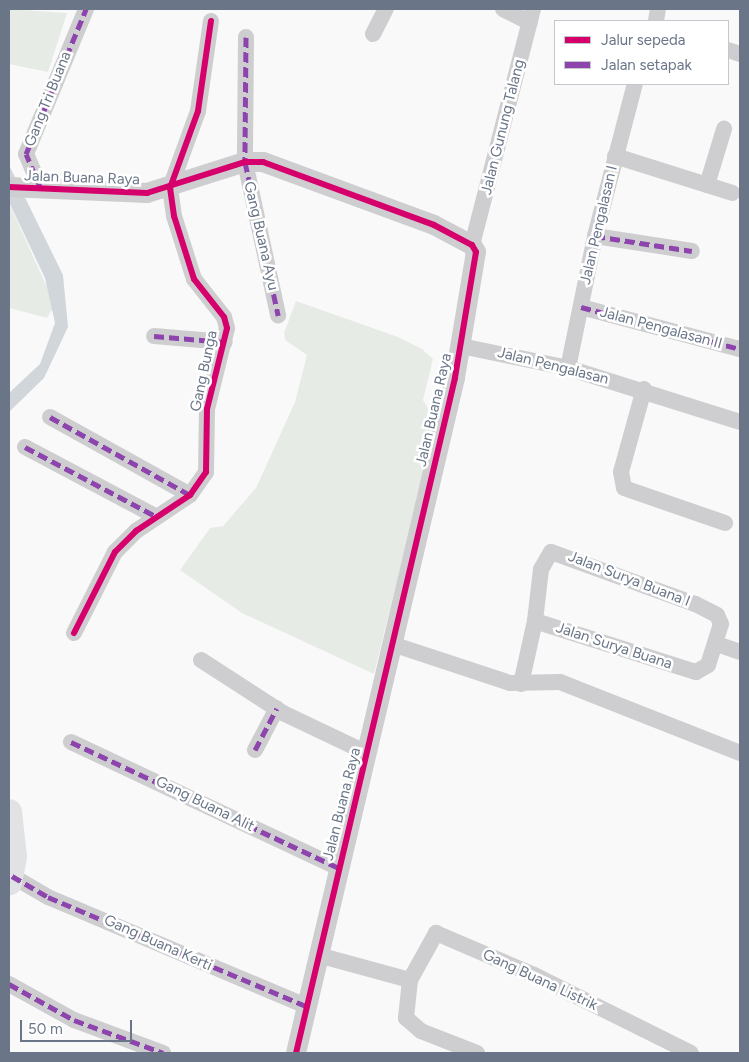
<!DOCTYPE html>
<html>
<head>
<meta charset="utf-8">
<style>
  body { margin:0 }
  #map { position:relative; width:749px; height:1062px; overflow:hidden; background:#f9f9f9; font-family:Figtree,sans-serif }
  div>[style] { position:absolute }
  .green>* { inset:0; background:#e7ebe6 }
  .water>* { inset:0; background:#d1d6db }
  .minor>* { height:16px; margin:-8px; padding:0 8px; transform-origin:8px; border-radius:8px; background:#ceced0 }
  .tertiary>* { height:20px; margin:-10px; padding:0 10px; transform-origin:10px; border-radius:10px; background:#ceced0 }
  .trunk>* { height:26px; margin:-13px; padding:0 13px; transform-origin:13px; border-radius:13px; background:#e1e2e3 }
  .quiet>* { height:5px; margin-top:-2.5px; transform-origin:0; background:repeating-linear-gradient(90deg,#8e44ad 0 10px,transparent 0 15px) }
  .cycleway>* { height:6px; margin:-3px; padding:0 3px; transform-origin:3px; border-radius:3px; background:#d6006c }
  span { translate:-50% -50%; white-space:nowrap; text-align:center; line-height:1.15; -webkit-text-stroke:5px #fff; paint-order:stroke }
  .street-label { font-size:15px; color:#6a7688 }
  .frame { position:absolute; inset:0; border:10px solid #6a7688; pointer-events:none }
  .legend { position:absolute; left:554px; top:20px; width:175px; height:65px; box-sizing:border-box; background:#fff; border:1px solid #c3c8cf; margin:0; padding:6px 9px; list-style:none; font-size:15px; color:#6a7688 }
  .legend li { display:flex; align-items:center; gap:10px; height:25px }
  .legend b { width:25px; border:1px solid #c3c8cf }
  .scale { position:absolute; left:20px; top:1020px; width:112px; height:22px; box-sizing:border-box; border:2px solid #6a7688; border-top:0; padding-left:6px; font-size:15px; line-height:18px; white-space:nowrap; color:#6a7688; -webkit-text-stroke:4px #fff; paint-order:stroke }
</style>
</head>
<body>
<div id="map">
  <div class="green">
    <i style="clip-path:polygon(9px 9px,67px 13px,48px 72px,9px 64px)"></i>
    <i style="clip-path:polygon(9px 203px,55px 305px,47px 318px,9px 308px)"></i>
    <i style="clip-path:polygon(296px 301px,398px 337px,422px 349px,433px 359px,423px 400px,436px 422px,374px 674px,242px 613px,180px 570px,210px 528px,223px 526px,256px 488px,295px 402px,307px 355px,285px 340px,284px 333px)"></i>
  </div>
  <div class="water">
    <i style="clip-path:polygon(9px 165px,63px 275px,68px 327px,44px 378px,9px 412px,9px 393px,40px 364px,55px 323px,45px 278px,9px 202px)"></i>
  </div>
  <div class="minor">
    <i style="left:503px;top:9px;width:30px;rotate:27deg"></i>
    <i style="left:656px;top:21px;width:12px;rotate:-81deg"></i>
    <i style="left:373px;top:34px;width:28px;rotate:-63deg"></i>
    <i style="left:246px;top:37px;width:125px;rotate:90.5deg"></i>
    <i style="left:245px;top:162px;width:157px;rotate:77.8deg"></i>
    <i style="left:728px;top:50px;width:13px;rotate:18deg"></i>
    <i style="left:615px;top:156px;width:123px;rotate:17.5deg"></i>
    <i style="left:707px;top:185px;width:59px;rotate:-73.1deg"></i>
    <i style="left:41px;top:189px;width:38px;rotate:-113deg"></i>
    <i style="left:26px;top:154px;width:157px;rotate:-67.5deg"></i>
    <i style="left:595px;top:236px;width:98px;rotate:8.8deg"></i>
    <i style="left:472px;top:245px;width:244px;rotate:-75.5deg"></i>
    <i style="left:581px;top:307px;width:164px;rotate:14.8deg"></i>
    <i style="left:154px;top:336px;width:71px;rotate:4.8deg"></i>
    <i style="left:461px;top:346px;width:109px;rotate:11.6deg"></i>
    <i style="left:568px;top:368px;width:180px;rotate:17.4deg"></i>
    <i style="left:568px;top:368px;width:135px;rotate:-78.4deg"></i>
    <i style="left:595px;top:236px;width:157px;rotate:-75.3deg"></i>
    <i style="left:644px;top:389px;width:86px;rotate:105.5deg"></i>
    <i style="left:621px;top:472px;width:16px;rotate:79deg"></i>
    <i style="left:624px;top:488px;width:107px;rotate:19.1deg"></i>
    <i style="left:50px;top:417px;width:160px;rotate:29.1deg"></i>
    <i style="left:25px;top:447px;width:149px;rotate:27.9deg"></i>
    <i style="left:74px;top:633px;width:91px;rotate:-63.2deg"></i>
    <i style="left:115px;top:552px;width:30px;rotate:-45deg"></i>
    <i style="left:136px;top:531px;width:65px;rotate:-33.7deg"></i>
    <i style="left:190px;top:495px;width:28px;rotate:-55deg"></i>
    <i style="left:206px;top:472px;width:63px;rotate:-89.1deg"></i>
    <i style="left:207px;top:409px;width:83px;rotate:-76.1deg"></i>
    <i style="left:227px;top:328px;width:11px;rotate:-105deg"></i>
    <i style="left:224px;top:317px;width:48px;rotate:-128.3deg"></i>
    <i style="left:194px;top:279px;width:66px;rotate:-107.6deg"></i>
    <i style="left:174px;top:216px;width:28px;rotate:-98deg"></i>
    <i style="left:170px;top:188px;width:82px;rotate:-70deg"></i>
    <i style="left:198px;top:111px;width:91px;rotate:-81.8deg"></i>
    <i style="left:717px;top:644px;width:24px;rotate:19deg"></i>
    <i style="left:395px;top:645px;width:121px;rotate:18.3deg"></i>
    <i style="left:510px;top:683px;width:50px;rotate:-1.1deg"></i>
    <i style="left:560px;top:682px;width:193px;rotate:21.5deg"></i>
    <i style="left:201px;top:660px;width:98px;rotate:32.9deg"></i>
    <i style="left:283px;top:713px;width:93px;rotate:25.5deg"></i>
    <i style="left:521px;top:684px;width:65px;rotate:-77.5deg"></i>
    <i style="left:535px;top:621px;width:169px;rotate:17.6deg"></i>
    <i style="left:696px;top:672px;width:14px;rotate:-30deg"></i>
    <i style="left:708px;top:665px;width:43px;rotate:-72.4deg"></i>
    <i style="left:721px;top:624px;width:10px;rotate:-114deg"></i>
    <i style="left:717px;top:615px;width:25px;rotate:-153deg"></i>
    <i style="left:695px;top:604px;width:153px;rotate:-160.1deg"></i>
    <i style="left:551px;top:552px;width:20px;rotate:120deg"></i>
    <i style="left:541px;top:569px;width:52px;rotate:96.6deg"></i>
    <i style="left:71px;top:742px;width:296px;rotate:25.2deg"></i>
    <i style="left:255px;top:750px;width:47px;rotate:-62.4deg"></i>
    <i style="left:12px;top:876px;width:42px;rotate:30.3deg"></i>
    <i style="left:48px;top:897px;width:280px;rotate:22.9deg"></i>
    <i style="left:318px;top:955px;width:95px;rotate:15.2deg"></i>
    <i style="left:9px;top:984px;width:74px;rotate:29deg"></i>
    <i style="left:74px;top:1020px;width:95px;rotate:20.3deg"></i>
    <i style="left:477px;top:1053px;width:60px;rotate:-158.6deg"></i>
    <i style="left:421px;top:1031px;width:20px;rotate:-139deg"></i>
    <i style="left:406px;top:1018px;width:38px;rotate:-84deg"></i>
    <i style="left:410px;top:980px;width:54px;rotate:-61deg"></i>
    <i style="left:436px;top:933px;width:107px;rotate:23.2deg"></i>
    <i style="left:534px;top:975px;width:175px;rotate:26.4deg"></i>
  </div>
  <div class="tertiary">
    <i style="left:9px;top:187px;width:138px;rotate:2.5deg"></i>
    <i style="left:147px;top:193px;width:103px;rotate:-17.6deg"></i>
    <i style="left:245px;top:162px;width:18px"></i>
    <i style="left:263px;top:162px;width:182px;rotate:20.2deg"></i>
    <i style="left:434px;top:225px;width:43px;rotate:27.8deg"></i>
    <i style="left:472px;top:245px;width:8px;rotate:60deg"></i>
    <i style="left:476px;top:252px;width:128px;rotate:99.5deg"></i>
    <i style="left:455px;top:378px;width:693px;rotate:103.25deg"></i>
  </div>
  <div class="trunk">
    <i style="left:9px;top:812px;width:45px;rotate:83.7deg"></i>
    <i style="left:14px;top:857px;width:26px;rotate:101deg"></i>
  </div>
  <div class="quiet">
    <i style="left:246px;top:37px;width:125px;rotate:90.5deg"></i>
    <i style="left:245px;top:162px;width:157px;rotate:77.8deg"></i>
    <i style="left:41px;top:189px;width:38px;rotate:-113deg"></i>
    <i style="left:26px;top:154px;width:157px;rotate:-67.5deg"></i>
    <i style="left:595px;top:236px;width:98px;rotate:8.8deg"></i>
    <i style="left:581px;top:307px;width:164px;rotate:14.8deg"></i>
    <i style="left:154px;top:336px;width:71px;rotate:4.8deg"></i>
    <i style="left:50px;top:417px;width:160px;rotate:29.1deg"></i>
    <i style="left:25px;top:447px;width:149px;rotate:27.9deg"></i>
    <i style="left:71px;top:742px;width:296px;rotate:25.2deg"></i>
    <i style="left:255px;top:750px;width:47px;rotate:-62.4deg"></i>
    <i style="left:12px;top:876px;width:42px;rotate:30.3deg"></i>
    <i style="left:48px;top:897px;width:280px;rotate:22.9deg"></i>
    <i style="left:9px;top:984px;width:74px;rotate:29deg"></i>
    <i style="left:74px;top:1020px;width:95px;rotate:20.3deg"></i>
  </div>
  <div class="cycleway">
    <i style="left:9px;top:187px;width:138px;rotate:2.5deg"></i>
    <i style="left:147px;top:193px;width:103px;rotate:-17.6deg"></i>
    <i style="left:245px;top:162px;width:18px"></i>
    <i style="left:263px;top:162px;width:182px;rotate:20.2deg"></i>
    <i style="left:434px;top:225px;width:43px;rotate:27.8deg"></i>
    <i style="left:472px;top:245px;width:8px;rotate:60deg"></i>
    <i style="left:476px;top:252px;width:128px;rotate:99.5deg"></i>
    <i style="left:455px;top:378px;width:693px;rotate:103.25deg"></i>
    <i style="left:74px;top:633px;width:91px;rotate:-63.2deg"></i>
    <i style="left:115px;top:552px;width:30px;rotate:-45deg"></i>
    <i style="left:136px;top:531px;width:65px;rotate:-33.7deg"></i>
    <i style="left:190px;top:495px;width:28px;rotate:-55deg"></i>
    <i style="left:206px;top:472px;width:63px;rotate:-89.1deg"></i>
    <i style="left:207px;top:409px;width:83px;rotate:-76.1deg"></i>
    <i style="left:227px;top:328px;width:11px;rotate:-105deg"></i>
    <i style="left:224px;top:317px;width:48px;rotate:-128.3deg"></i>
    <i style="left:194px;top:279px;width:66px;rotate:-107.6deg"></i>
    <i style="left:174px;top:216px;width:28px;rotate:-98deg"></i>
    <i style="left:170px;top:188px;width:82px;rotate:-70deg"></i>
    <i style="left:198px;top:111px;width:91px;rotate:-81.8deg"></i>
  </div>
  <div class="street-label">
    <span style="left:48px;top:99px;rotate:-68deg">Gang Tri Buana</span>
    <span style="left:503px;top:127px;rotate:-76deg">Jalan Gunung Talang</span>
    <span style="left:82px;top:178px;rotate:2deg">Jalan Buana Raya</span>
    <span style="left:599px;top:225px;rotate:-77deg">Jalan Pengalasan I</span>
    <span style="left:261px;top:236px;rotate:77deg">Gang Buana Ayu</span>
    <span style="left:661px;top:328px;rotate:15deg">Jalan Pengalasan II</span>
    <span style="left:553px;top:366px;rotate:14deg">Jalan Pengalasan</span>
    <span style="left:204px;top:371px;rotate:-78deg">Gang Bunga</span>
    <span style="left:434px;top:410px;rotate:-77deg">Jalan Buana Raya</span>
    <span style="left:629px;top:579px;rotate:21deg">Jalan Surya Buana I</span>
    <span style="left:614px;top:646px;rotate:18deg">Jalan Surya Buana</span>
    <span style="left:205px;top:804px;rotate:26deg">Gang Buana Alit</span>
    <span style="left:342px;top:804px;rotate:-76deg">Jalan Buana Raya</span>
    <span style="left:158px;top:943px;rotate:24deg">Gang Buana Kerti</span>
    <span style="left:540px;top:980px;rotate:25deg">Gang Buana Listrik</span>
  </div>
  <div class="frame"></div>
  <ul class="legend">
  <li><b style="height:6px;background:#d6006c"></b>Jalur sepeda</li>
  <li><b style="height:6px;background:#8e44ad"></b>Jalan setapak</li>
  </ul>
  <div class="scale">50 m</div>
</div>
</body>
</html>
